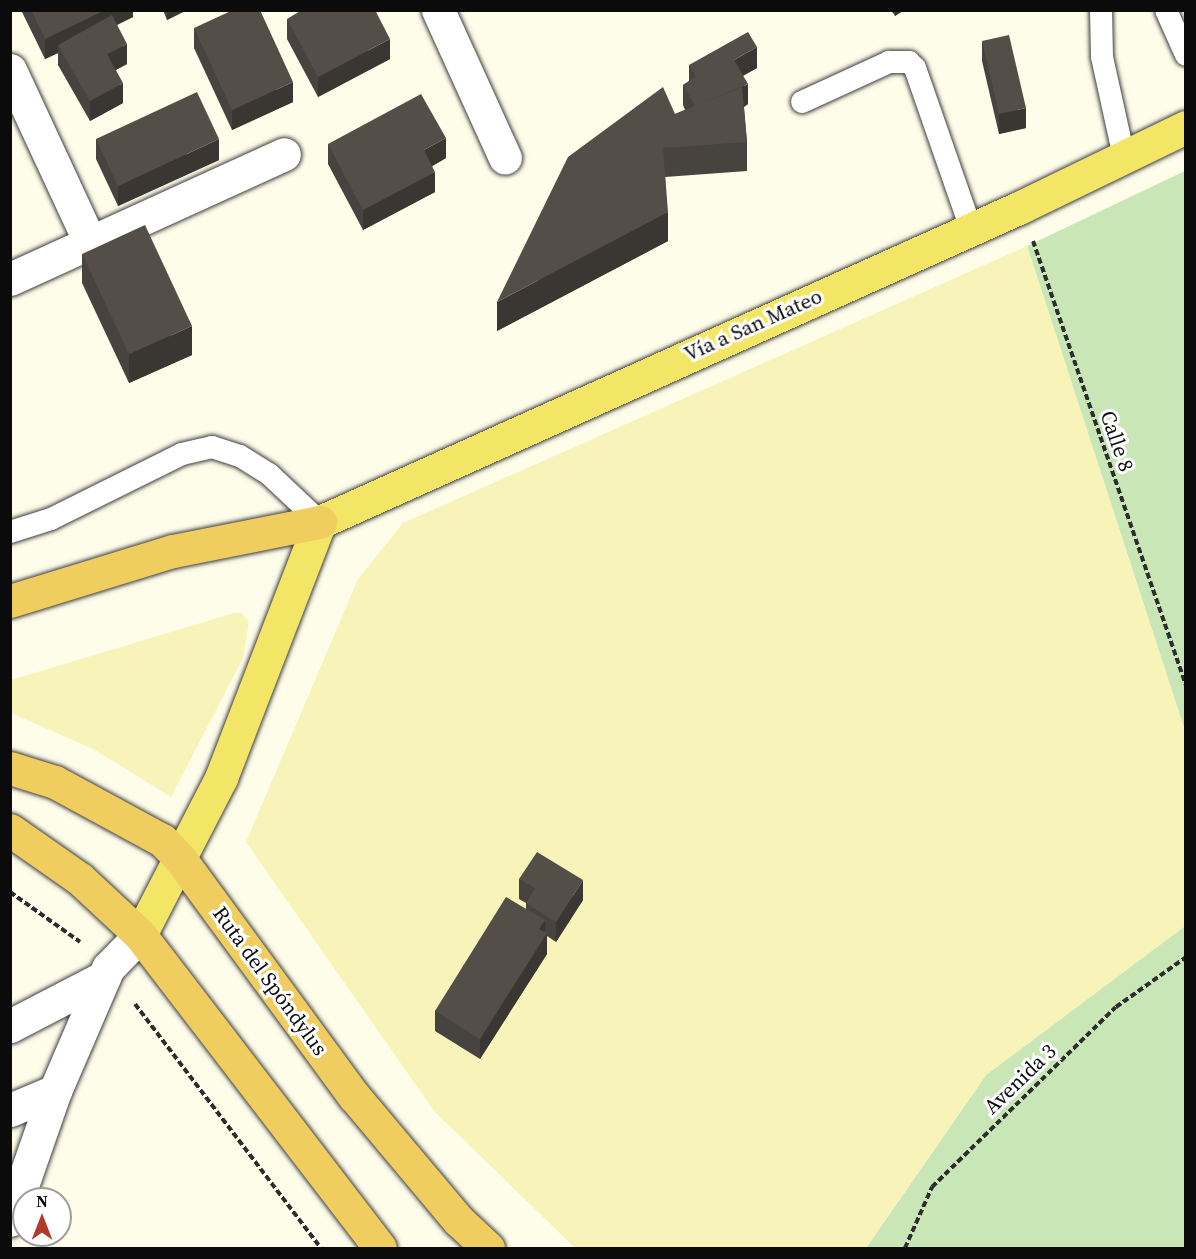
<!DOCTYPE html>
<html>
<head>
<meta charset="utf-8">
<style>
  body { margin:0 }
  #map { position:relative; width:1196px; height:1259px; overflow:hidden; background:#fefdea; font-family:"Source Serif 4",serif }
  div>[style] { position:absolute }
  .green>* { inset:0; background:#c8e6b6 }
  .sand>* { inset:0; background:#f8f4b9 }
  .path>* { height:4px; margin-top:-2px; transform-origin:0; background:repeating-linear-gradient(90deg,#2d2d2d 0 6px,transparent 0 9px) }
  .roads { filter:drop-shadow(0 0 2px #3e3e3e) drop-shadow(0 0 2px #3e3e3e) }
  .service>* { height:22px; margin:-11px; padding:0 11px; transform-origin:11px; border-radius:11px; background:#fff }
  .minor>* { height:33px; margin:-16.5px; padding:0 16.5px; transform-origin:16.5px; border-radius:16.5px; background:#fff }
  .primary>* { height:33px; margin:-16.5px; padding:0 16.5px; transform-origin:16.5px; border-radius:16.5px; background:#f3e666 }
  .trunk>* { height:33px; margin:-16.5px; padding:0 16.5px; transform-origin:16.5px; border-radius:16.5px; background:#f0cd5f }
  .wall>* { inset:0; background:#47433e }
  .shaded-wall>* { inset:0; background:#3a3732 }
  .building>* { inset:0; background:#534e48 }
  span { translate:-50% -50%; white-space:nowrap; text-align:center; line-height:1.15; -webkit-text-stroke:6px #fff; paint-order:stroke }
  .street-label { font-size:21px; color:#0b0b0b }
  .frame { position:absolute; inset:0; border:12px solid #0b0b0b; pointer-events:none }
  .north { position:absolute; left:12px; top:1187px; width:60px; height:60px; box-sizing:border-box; background:#fff; border:2px solid #9d9d9d; border-radius:50%; rotate:0deg; font-size:16px; font-weight:700; line-height:24px; text-align:center; color:#0b0b0b }
  .north::after { content:''; display:block; margin:auto; width:21px; height:27px; background:#b4392a; clip-path:polygon(50% 0,100% 100%,50% 72%,0 100%) }
</style>
</head>
<body>
<div id="map">
  <div class="green">
    <i style="clip-path:polygon(1185px 171px,1185px 731px,1027px 246px)"></i>
    <i style="clip-path:polygon(1185px 926px,1185px 1248px,866px 1248px,986px 1075px)"></i>
  </div>
  <div class="sand">
    <i style="clip-path:polygon(evenodd,1027px 246px,1185px 731px,1185px 926px,986px 1075px,866px 1248px,575px 1248px,434px 1111px,246px 842px,358px 579px,403px 523px,1027px 246px,546px 953px,480px 1059px,435px 1031px,546px 953px)"></i>
    <i style="clip-path:polygon(234px 613px,242px 613px,249px 622px,243px 658px,171px 797px,95px 750px,11px 713px,11px 680px)"></i>
  </div>
  <div class="path">
    <i style="left:1033px;top:241px;width:471px;rotate:71deg"></i>
    <i style="left:10px;top:892px;width:86px;rotate:35.5deg"></i>
    <i style="left:135px;top:1004px;width:307px;rotate:52.7deg"></i>
    <i style="left:905px;top:1248px;width:67px;rotate:-66.1deg"></i>
    <i style="left:932px;top:1187px;width:257px;rotate:-44.4deg"></i>
    <i style="left:1116px;top:1007px;width:86px;rotate:-35.5deg"></i>
  </div>
  <div class="roads">
    <div class="service">
      <i style="left:1101px;top:10px;width:47px;rotate:88.8deg"></i>
      <i style="left:1102px;top:57px;width:102px;rotate:77.6deg"></i>
      <i style="left:1166px;top:10px;width:49px;rotate:66deg"></i>
      <i style="left:802px;top:102px;width:96px;rotate:-24.7deg"></i>
      <i style="left:889px;top:62px;width:20px"></i>
      <i style="left:909px;top:62px;width:8px;rotate:45deg"></i>
      <i style="left:915px;top:68px;width:167px;rotate:70.8deg"></i>
      <i style="left:10px;top:532px;width:43px;rotate:-17.6deg"></i>
      <i style="left:51px;top:519px;width:146px;rotate:-26.4deg"></i>
      <i style="left:182px;top:454px;width:31px;rotate:-13deg"></i>
      <i style="left:212px;top:447px;width:29px;rotate:18deg"></i>
      <i style="left:240px;top:456px;width:34px;rotate:32deg"></i>
      <i style="left:269px;top:474px;width:70px;rotate:43.3deg"></i>
    </div>
    <div class="minor">
      <i style="left:438px;top:10px;width:162px;rotate:65.6deg"></i>
      <i style="left:10px;top:70px;width:190px;rotate:65.1deg"></i>
      <i style="left:10px;top:279px;width:301px;rotate:-24.5deg"></i>
      <i style="left:10px;top:1026px;width:106px;rotate:-27.5deg"></i>
      <i style="left:10px;top:1110px;width:49px;rotate:-22.9deg"></i>
      <i style="left:10px;top:1220px;width:137px;rotate:-70.8deg"></i>
      <i style="left:55px;top:1091px;width:134px;rotate:-66.7deg"></i>
      <i style="left:108px;top:968px;width:46px;rotate:-45.9deg"></i>
    </div>
    <div class="primary">
      <i style="left:140px;top:935px;width:177px;rotate:-62.7deg"></i>
      <i style="left:221px;top:778px;width:274px;rotate:-68.9deg"></i>
      <i style="left:320px;top:522px;width:769px;rotate:-24.2deg"></i>
      <i style="left:1021px;top:207px;width:183px;rotate:-25.9deg"></i>
    </div>
    <div class="trunk">
      <i style="left:10px;top:601px;width:170px;rotate:-17.1deg"></i>
      <i style="left:173px;top:551px;width:150px;rotate:-11.2deg"></i>
      <i style="left:10px;top:768px;width:47px;rotate:17.3deg"></i>
      <i style="left:55px;top:782px;width:122px;rotate:28.5deg"></i>
      <i style="left:162px;top:840px;width:28px;rotate:46deg"></i>
      <i style="left:181px;top:860px;width:293px;rotate:53.8deg"></i>
      <i style="left:354px;top:1096px;width:162px;rotate:50deg"></i>
      <i style="left:458px;top:1220px;width:41px;rotate:43deg"></i>
      <i style="left:10px;top:830px;width:85px;rotate:35deg"></i>
      <i style="left:80px;top:879px;width:82px;rotate:43deg"></i>
      <i style="left:140px;top:935px;width:394px;rotate:52.5deg"></i>
    </div>
  </div>
  <div class="wall">
    <i style="clip-path:polygon(21px 10px,133px 10px,133px 17px,117px 25px,127px 64px,116px 70px,123px 103px,90px 121px,58px 65px,58px 53px,45px 59px)"></i>
    <i style="clip-path:polygon(163px 10px,187px 10px,167px 20px)"></i>
    <i style="clip-path:polygon(891px 10px,904px 10px,895px 16px)"></i>
    <i style="clip-path:polygon(287px 19px,390px 59px,318px 97px,287px 39px)"></i>
    <i style="clip-path:polygon(194px 28px,293px 102px,232px 130px,194px 48px)"></i>
    <i style="clip-path:polygon(982px 41px,1026px 128px,999px 134px,982px 61px)"></i>
    <i style="clip-path:polygon(689px 65px,757px 68px,743px 76px,748px 104px,744px 107px,747px 142px,747px 171px,665px 177px,668px 241px,497px 331px,675px 114px,685px 110px,683px 105px,683px 85px,689px 81px)"></i>
    <i style="clip-path:polygon(96px 139px,219px 160px,118px 206px,96px 159px)"></i>
    <i style="clip-path:polygon(328px 144px,446px 158px,432px 166px,435px 192px,363px 230px,328px 164px)"></i>
    <i style="clip-path:polygon(82px 254px,192px 355px,129px 383px,82px 283px)"></i>
    <i style="clip-path:polygon(519px 879px,583px 900px,556px 942px,547px 936px,547px 954px,480px 1059px,435px 1031px,435px 1011px,526px 909px,526px 903px,519px 899px)"></i>
  </div>
  <div class="shaded-wall">
    <i style="clip-path:polygon(105px 10px,133px 10px,133px 17px,62px 51px,58px 45px,58px 53px,45px 59px,45px 39px)"></i>
    <i style="clip-path:polygon(167px 10px,187px 10px,167px 20px)"></i>
    <i style="clip-path:polygon(895px 10px,904px 10px,895px 16px)"></i>
    <i style="clip-path:polygon(390px 39px,390px 59px,318px 97px,318px 77px)"></i>
    <i style="clip-path:polygon(127px 44px,127px 64px,107px 74px,107px 54px)"></i>
    <i style="clip-path:polygon(757px 47px,757px 68px,734px 80px,734px 60px)"></i>
    <i style="clip-path:polygon(293px 82px,293px 102px,232px 130px,232px 110px)"></i>
    <i style="clip-path:polygon(123px 83px,123px 103px,90px 121px,90px 101px)"></i>
    <i style="clip-path:polygon(748px 84px,748px 104px,698px 132px,698px 112px)"></i>
    <i style="clip-path:polygon(1026px 108px,1026px 128px,999px 134px,999px 114px)"></i>
    <i style="clip-path:polygon(446px 138px,446px 158px,424px 171px,424px 150px)"></i>
    <i style="clip-path:polygon(219px 139px,219px 160px,118px 206px,118px 186px)"></i>
    <i style="clip-path:polygon(435px 172px,435px 192px,363px 230px,363px 210px)"></i>
    <i style="clip-path:polygon(668px 212px,668px 241px,497px 331px,497px 302px)"></i>
    <i style="clip-path:polygon(192px 326px,192px 355px,129px 383px,129px 354px)"></i>
    <i style="clip-path:polygon(583px 880px,583px 900px,556px 942px,556px 922px)"></i>
    <i style="clip-path:polygon(545px 920px,545px 937px,547px 933px,547px 954px,480px 1059px,480px 1039px,539px 929px)"></i>
  </div>
  <div class="building">
    <i style="clip-path:polygon(31px 10px,105px 10px,45px 39px)"></i>
    <i style="clip-path:polygon(233px 10px,260px 10px,293px 82px,232px 110px,194px 28px)"></i>
    <i style="clip-path:polygon(302px 10px,375px 10px,390px 39px,318px 77px,287px 19px)"></i>
    <i style="clip-path:polygon(112px 15px,127px 44px,107px 54px,123px 83px,90px 101px,58px 45px)"></i>
    <i style="clip-path:polygon(748px 32px,757px 47px,734px 60px,748px 84px,695px 106px,683px 85px,696px 77px,689px 65px)"></i>
    <i style="clip-path:polygon(1009px 35px,1026px 108px,999px 114px,982px 41px)"></i>
    <i style="clip-path:polygon(663px 87px,675px 114px,742px 87px,747px 142px,663px 148px,668px 212px,497px 302px,568px 157px)"></i>
    <i style="clip-path:polygon(197px 92px,219px 139px,118px 186px,96px 139px)"></i>
    <i style="clip-path:polygon(421px 94px,446px 138px,424px 150px,435px 172px,363px 210px,328px 144px)"></i>
    <i style="clip-path:polygon(145px 225px,192px 326px,129px 354px,82px 254px)"></i>
    <i style="clip-path:polygon(537px 852px,583px 880px,556px 922px,526px 903px,535px 888px,519px 879px)"></i>
    <i style="clip-path:polygon(506px 897px,545px 920px,539px 929px,547px 933px,480px 1039px,435px 1011px)"></i>
  </div>
  <div class="street-label">
    <span style="left:753px;top:325px;rotate:-24deg">Vía a San Mateo</span>
    <span style="left:1117px;top:441px;rotate:71deg">Calle 8</span>
    <span style="left:270px;top:981px;rotate:54deg">Ruta del Spóndylus</span>
    <span style="left:1020px;top:1079px;rotate:-44deg">Avenida 3</span>
  </div>
  <div class="frame"></div>
  <div class="north">N</div>
</div>
</body>
</html>
